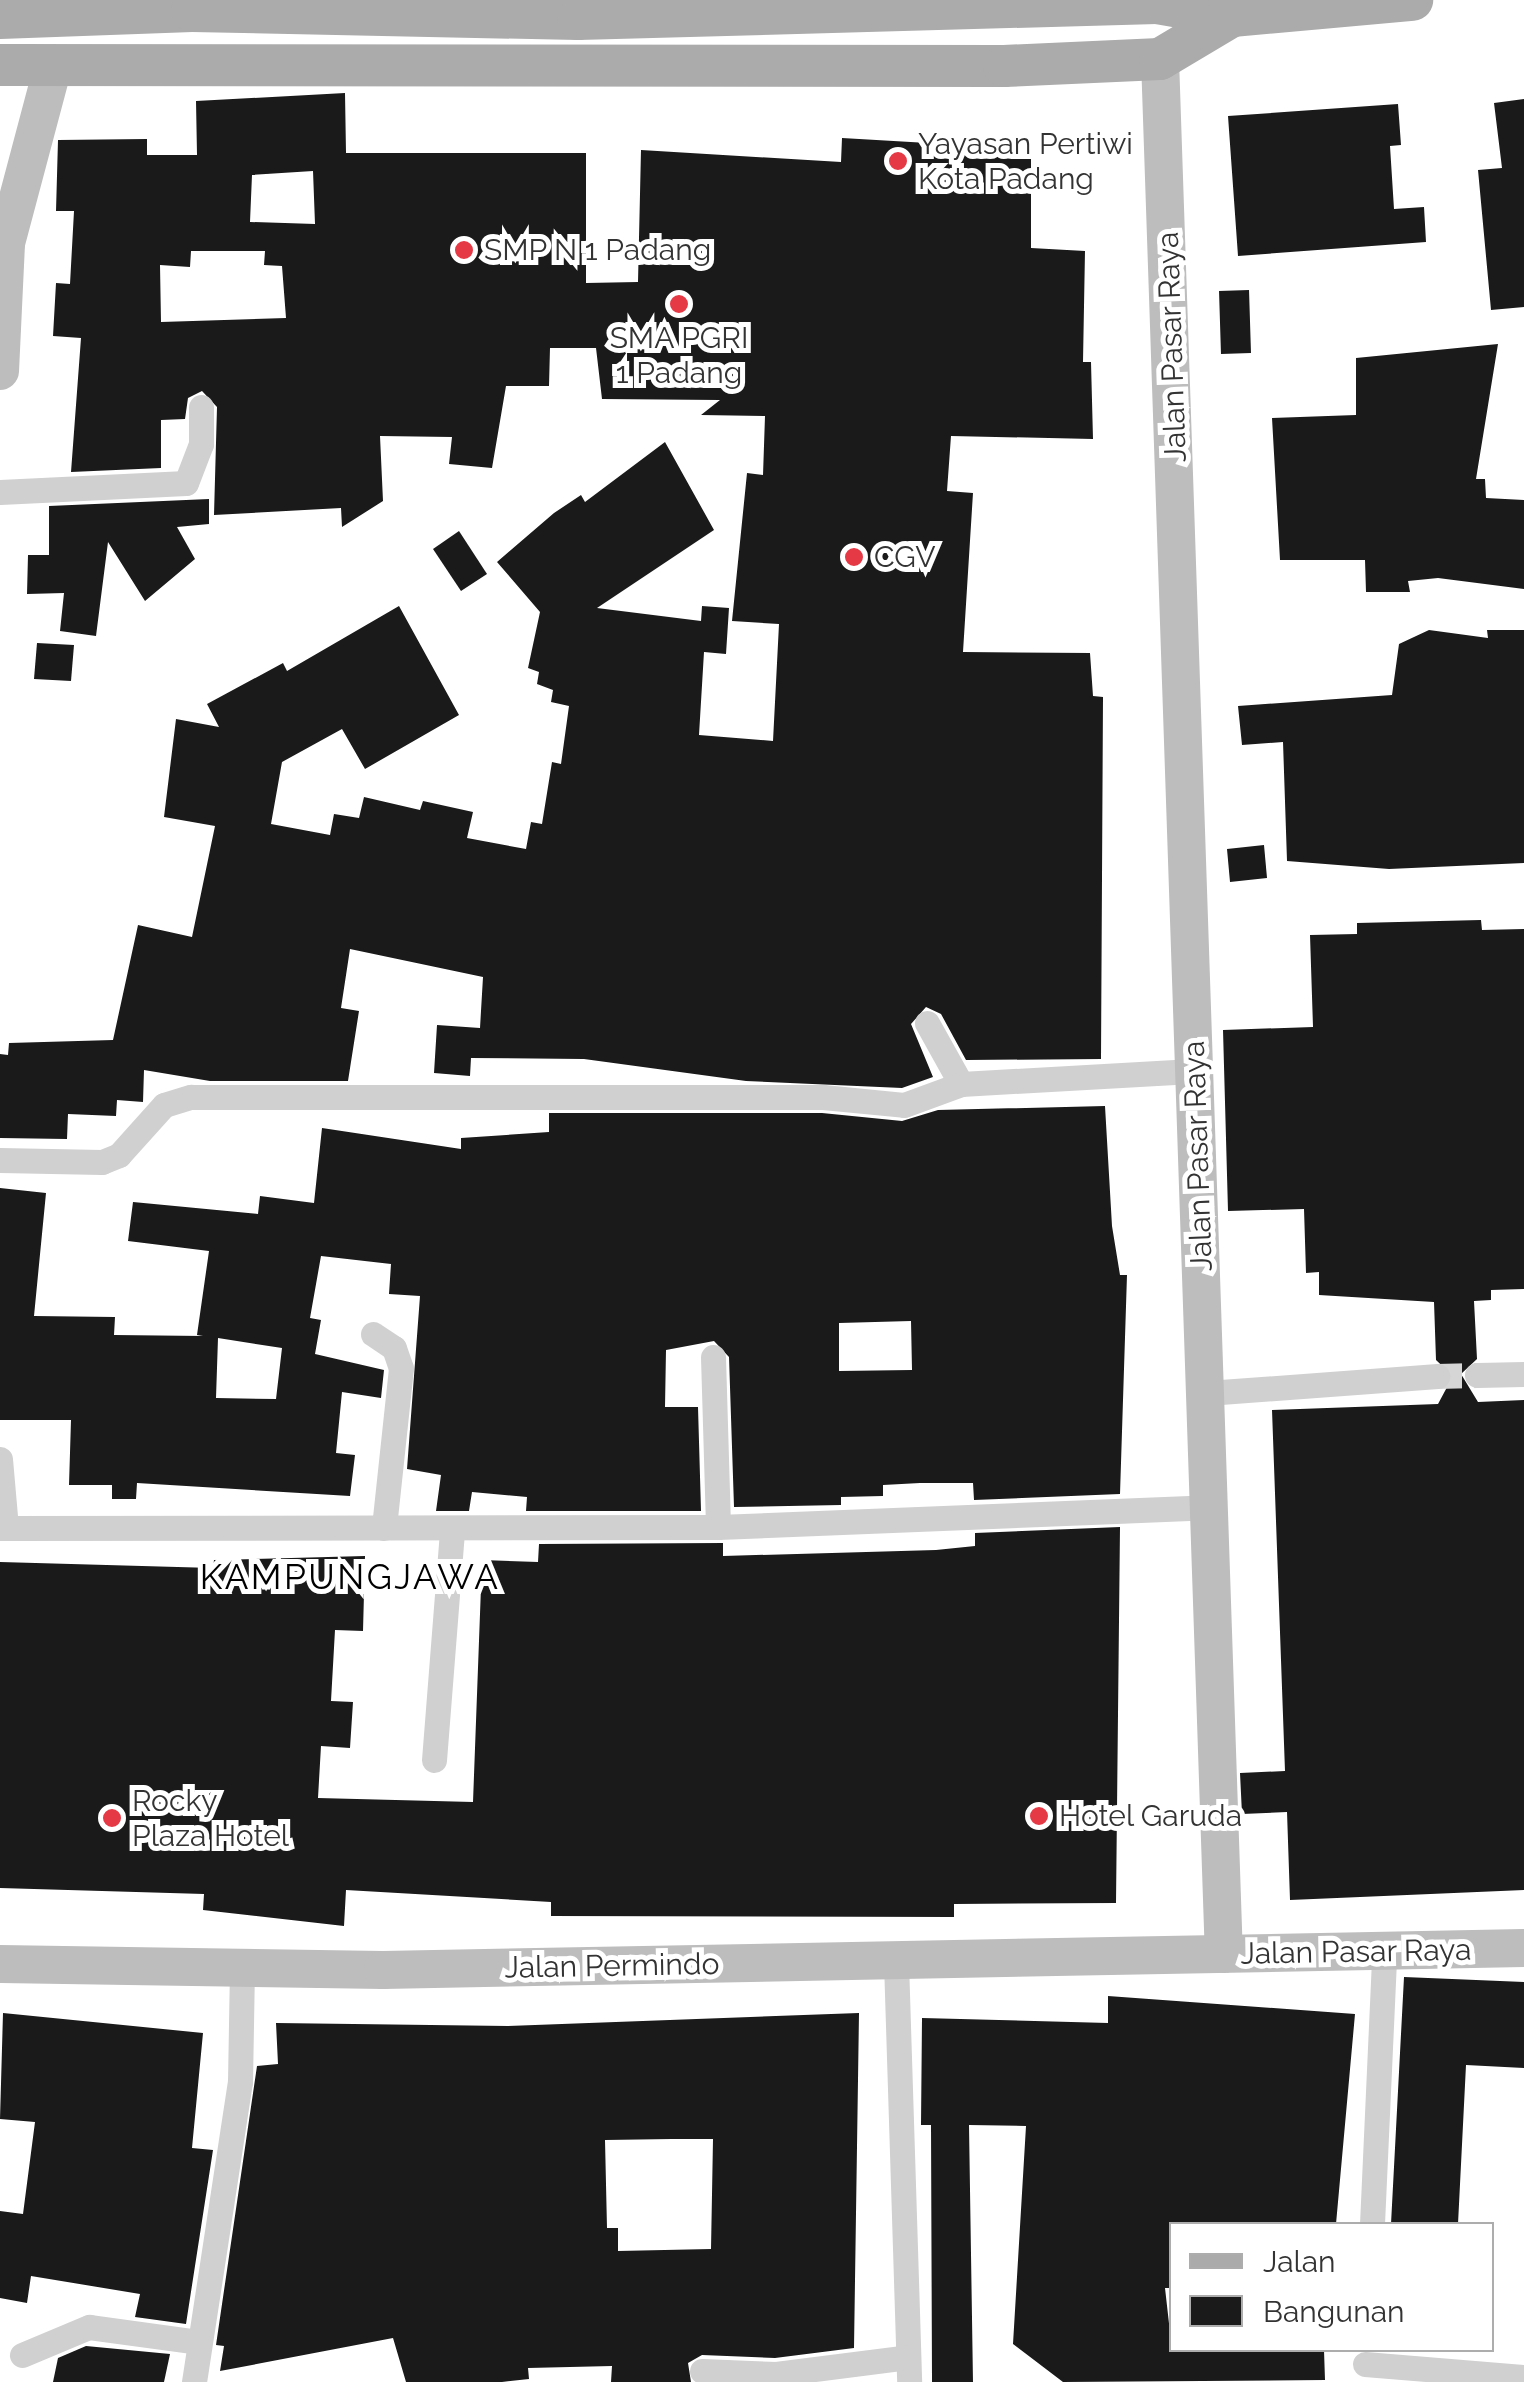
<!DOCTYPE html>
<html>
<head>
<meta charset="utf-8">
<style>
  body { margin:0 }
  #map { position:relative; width:1524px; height:2382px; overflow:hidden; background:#fff; font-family:Raleway,sans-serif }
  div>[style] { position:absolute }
  .building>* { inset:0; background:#1a1a1a }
  .minor-tunnel>* { height:25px; margin-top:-12.5px; transform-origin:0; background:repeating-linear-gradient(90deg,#d6d6d6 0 25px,transparent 0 37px) }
  .minor>* { height:25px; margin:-12.5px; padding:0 12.5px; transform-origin:12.5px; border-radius:12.5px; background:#d0d0d0 }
  .secondary>* { height:38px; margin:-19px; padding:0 19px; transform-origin:19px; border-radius:19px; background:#bdbdbd }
  .primary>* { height:42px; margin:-21px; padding:0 21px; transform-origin:21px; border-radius:21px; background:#ababab }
  .dots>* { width:28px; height:28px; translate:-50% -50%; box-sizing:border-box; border:5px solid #fff; border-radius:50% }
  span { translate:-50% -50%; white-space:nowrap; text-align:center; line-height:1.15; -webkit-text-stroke:10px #fff; paint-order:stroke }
  .poi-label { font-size:30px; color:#333 }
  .left { translate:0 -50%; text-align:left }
  .street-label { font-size:30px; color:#333 }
  .quarter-label { font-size:35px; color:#000; letter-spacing:2.5px }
  .legend { position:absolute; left:1169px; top:2222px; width:325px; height:130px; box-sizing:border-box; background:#fff; border:2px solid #adadad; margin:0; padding:12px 18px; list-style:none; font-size:30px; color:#333 }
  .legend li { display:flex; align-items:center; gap:20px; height:50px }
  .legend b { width:50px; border:2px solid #adadad }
</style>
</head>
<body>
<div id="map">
  <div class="building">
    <i style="clip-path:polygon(evenodd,345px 93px,346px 153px,586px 153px,586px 283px,638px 282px,641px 150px,841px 162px,842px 138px,1031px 149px,1031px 248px,1085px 251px,1083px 362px,1091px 362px,1093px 439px,951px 436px,947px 491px,973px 493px,963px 652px,1090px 653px,1093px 696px,1103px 697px,1101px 1059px,966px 1060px,941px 1014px,926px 1007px,911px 1024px,933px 1077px,902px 1088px,746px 1081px,584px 1059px,471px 1058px,470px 1076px,434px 1073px,437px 1025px,480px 1028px,483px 977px,350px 949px,341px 1008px,359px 1011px,348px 1081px,210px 1081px,144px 1070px,143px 1102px,117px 1100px,116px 1116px,68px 1114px,67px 1139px,0 1138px,0 1054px,8px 1055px,9px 1043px,113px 1040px,138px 925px,192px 937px,215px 826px,164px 817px,176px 719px,219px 727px,207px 704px,283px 663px,287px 671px,399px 606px,459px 715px,365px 769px,342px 729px,282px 762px,271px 824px,330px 835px,334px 814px,359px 818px,364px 797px,420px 810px,423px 801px,473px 812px,467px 838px,526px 849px,531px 822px,542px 824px,552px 762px,561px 764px,569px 706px,551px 702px,553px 690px,537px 684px,539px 672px,528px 668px,540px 612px,497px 562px,554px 513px,581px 495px,585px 502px,665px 442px,714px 530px,597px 608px,701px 621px,702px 606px,729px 608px,726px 654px,704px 652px,699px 735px,773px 741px,779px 624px,732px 621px,747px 473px,763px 475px,765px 416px,701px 415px,720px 400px,602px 399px,596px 348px,550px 348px,549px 386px,506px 386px,492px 468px,449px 464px,452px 437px,380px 436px,383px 501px,342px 527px,341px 508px,214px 515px,217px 407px,202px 391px,188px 398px,185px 419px,161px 420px,161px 468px,71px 472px,81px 338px,53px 336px,56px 283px,70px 284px,74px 211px,56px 211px,58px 140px,147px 139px,147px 155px,197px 155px,196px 101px,345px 93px,313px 171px,315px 224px,250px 222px,252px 175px,313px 171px,345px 93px,191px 251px,265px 251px,264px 265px,282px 266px,286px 318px,161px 322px,160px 265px,190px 267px,191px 251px)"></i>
    <i style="clip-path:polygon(1524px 99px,1524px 307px,1491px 310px,1478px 170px,1502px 168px,1494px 103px)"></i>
    <i style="clip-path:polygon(1398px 104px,1401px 145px,1390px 146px,1394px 209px,1424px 207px,1426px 242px,1238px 256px,1228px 116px)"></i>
    <i style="clip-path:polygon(1249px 290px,1251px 353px,1221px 354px,1219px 291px)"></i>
    <i style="clip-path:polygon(1498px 344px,1476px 479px,1485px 479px,1486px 498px,1524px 500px,1524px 589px,1438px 578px,1408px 581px,1410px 592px,1366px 592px,1365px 560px,1280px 560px,1272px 418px,1356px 415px,1356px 358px)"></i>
    <i style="clip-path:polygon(209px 499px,209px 524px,177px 527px,195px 559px,145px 601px,108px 542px,96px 636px,60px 631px,64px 593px,27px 594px,28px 555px,49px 555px,49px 506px)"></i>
    <i style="clip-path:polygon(459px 531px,487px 574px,461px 591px,433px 549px)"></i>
    <i style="clip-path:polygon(1429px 630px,1488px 638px,1487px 630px,1524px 630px,1524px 863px,1389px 869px,1287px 861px,1283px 742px,1242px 745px,1238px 706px,1392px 695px,1399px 644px)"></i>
    <i style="clip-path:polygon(37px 643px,74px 645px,71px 681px,34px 679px)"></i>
    <i style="clip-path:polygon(1264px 845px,1267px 878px,1230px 882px,1227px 849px)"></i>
    <i style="clip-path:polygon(1481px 920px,1482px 930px,1524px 929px,1524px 1289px,1491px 1290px,1491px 1300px,1474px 1301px,1477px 1359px,1461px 1374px,1478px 1402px,1524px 1400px,1524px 1890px,1290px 1900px,1287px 1812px,1242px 1814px,1240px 1773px,1285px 1771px,1272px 1410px,1438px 1404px,1453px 1376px,1436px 1360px,1434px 1302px,1319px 1295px,1319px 1272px,1306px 1273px,1304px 1209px,1228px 1211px,1223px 1030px,1313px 1027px,1310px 935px,1357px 934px,1357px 923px)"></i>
    <i style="clip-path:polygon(evenodd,1105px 1106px,1112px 1226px,1120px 1275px,1127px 1275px,1120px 1494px,974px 1500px,973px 1483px,920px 1483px,883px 1485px,883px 1496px,841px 1497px,841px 1505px,734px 1507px,729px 1357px,714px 1341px,666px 1350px,665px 1407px,698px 1407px,701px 1511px,526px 1511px,527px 1497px,472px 1492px,469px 1511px,436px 1511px,441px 1475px,407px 1469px,420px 1296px,389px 1294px,391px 1264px,321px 1256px,310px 1318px,321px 1320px,315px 1354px,384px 1370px,381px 1398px,342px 1392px,336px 1453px,355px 1455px,350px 1496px,137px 1483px,136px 1499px,112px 1499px,112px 1485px,69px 1485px,71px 1420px,0 1420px,0 1188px,46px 1193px,34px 1316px,115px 1317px,114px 1335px,203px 1336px,197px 1335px,209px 1251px,128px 1241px,133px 1202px,258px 1214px,260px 1196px,314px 1203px,322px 1128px,461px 1149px,461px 1138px,549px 1132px,549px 1113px,822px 1113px,902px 1121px,938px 1110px,1105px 1106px,911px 1321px,912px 1370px,839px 1371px,839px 1323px,911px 1321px,1105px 1106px,218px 1338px,282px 1348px,276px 1399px,216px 1398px,218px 1338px)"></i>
    <i style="clip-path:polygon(1120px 1527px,1116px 1903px,954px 1904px,954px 1917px,551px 1916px,551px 1902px,346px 1890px,344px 1926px,203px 1910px,204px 1894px,0 1888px,0 1562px,213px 1568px,214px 1560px,365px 1556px,363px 1631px,335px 1630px,331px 1701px,353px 1702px,350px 1748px,321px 1746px,318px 1798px,473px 1802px,482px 1560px,538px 1562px,539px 1544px,723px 1543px,723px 1556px,936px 1550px,975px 1546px,975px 1533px)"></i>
    <i style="clip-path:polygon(1404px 1977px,1524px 1982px,1524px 2068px,1466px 2065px,1458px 2224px,1391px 2224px)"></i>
    <i style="clip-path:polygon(1108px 1996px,1355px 2014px,1336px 2224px,1172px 2224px,1172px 2288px,1165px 2288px,1172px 2350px,1324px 2350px,1325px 2380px,1063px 2382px,1013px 2344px,1026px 2126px,969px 2125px,973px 2382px,932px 2382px,931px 2125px,921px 2125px,922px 2018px,1108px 2023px)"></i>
    <i style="clip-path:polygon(3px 2013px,203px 2033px,192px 2148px,213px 2150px,186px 2324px,135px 2317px,140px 2294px,31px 2276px,27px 2303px,0 2298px,0 2211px,23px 2214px,35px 2122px,0 2119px)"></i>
    <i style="clip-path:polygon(evenodd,859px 2013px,854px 2348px,775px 2358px,702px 2355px,688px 2363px,691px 2382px,611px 2382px,612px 2366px,528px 2368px,529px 2379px,502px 2382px,406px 2382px,393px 2338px,220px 2371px,224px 2346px,216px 2345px,257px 2066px,278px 2064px,276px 2023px,508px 2026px,859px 2013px,672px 2139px,713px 2139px,711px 2249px,618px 2251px,618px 2228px,607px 2228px,605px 2140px,672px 2139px)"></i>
    <i style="clip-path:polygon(86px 2346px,170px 2354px,164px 2382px,53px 2382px,58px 2358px)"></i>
  </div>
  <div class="minor-tunnel">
    <i style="left:1437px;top:1376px;width:40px;rotate:-1.4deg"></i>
  </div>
  <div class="minor">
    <i style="left:0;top:492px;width:186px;rotate:-2.8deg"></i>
    <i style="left:186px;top:483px;width:42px;rotate:-69deg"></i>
    <i style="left:201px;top:444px;width:37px;rotate:-90deg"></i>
    <i style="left:927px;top:1023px;width:70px;rotate:60.9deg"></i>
    <i style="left:0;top:1160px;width:102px;rotate:1.1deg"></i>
    <i style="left:102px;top:1162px;width:18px;rotate:-22deg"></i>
    <i style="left:119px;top:1155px;width:67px;rotate:-48deg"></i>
    <i style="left:164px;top:1105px;width:28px;rotate:-17deg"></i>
    <i style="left:191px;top:1097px;width:632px"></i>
    <i style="left:823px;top:1097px;width:81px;rotate:5.6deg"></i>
    <i style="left:904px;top:1105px;width:61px;rotate:-20.2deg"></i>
    <i style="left:961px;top:1084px;width:236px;rotate:-3.2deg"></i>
    <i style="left:373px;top:1334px;width:25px;rotate:34deg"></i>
    <i style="left:394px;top:1348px;width:21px;rotate:71deg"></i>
    <i style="left:401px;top:1368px;width:161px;rotate:96.1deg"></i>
    <i style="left:713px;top:1357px;width:170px;rotate:88.3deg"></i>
    <i style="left:1477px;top:1375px;width:47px;rotate:-1.2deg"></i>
    <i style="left:1207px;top:1393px;width:231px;rotate:-4.2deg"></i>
    <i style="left:0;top:1459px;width:69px;rotate:85deg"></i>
    <i style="left:0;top:1528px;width:718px;rotate:-0.08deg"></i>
    <i style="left:718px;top:1527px;width:490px;rotate:-2.3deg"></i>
    <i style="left:434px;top:1760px;width:231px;rotate:-85.5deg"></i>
    <i style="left:896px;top:1962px;width:420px;rotate:88.2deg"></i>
    <i style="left:1372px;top:2224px;width:269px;rotate:-87.4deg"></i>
    <i style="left:22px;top:2355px;width:73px;rotate:-22.7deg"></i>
    <i style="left:89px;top:2327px;width:110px;rotate:7.8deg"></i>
    <i style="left:1365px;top:2364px;width:160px;rotate:4.7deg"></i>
    <i style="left:702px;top:2371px;width:74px;rotate:2.3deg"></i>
    <i style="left:776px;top:2374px;width:133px;rotate:-7.3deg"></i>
    <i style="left:194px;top:2382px;width:304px;rotate:-81.3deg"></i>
    <i style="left:240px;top:2082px;width:113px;rotate:-89deg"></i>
  </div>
  <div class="secondary">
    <i style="left:1160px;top:59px;width:1896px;rotate:88.07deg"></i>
    <i style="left:0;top:371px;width:128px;rotate:-87.3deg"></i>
    <i style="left:6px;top:243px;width:186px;rotate:-75.1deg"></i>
    <i style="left:0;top:1964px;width:383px;rotate:0.9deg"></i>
    <i style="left:383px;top:1970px;width:1141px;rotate:-1.1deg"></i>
  </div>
  <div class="primary">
    <i style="left:0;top:18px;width:192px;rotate:-2.1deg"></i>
    <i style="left:192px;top:11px;width:386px;rotate:1.2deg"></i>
    <i style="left:578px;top:19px;width:579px;rotate:-1.58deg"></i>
    <i style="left:1157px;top:3px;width:76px;rotate:9.8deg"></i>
    <i style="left:1232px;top:16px;width:181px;rotate:-5.1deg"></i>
    <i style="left:0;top:65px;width:1004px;rotate:0.06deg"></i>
    <i style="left:1004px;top:66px;width:156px;rotate:-2.6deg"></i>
    <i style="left:1160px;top:59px;width:84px;rotate:-30.8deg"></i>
  </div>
  <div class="dots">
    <i style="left:898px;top:161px;background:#e63946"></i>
    <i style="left:464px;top:250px;background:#e63946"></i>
    <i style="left:679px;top:304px;background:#e63946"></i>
    <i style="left:854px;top:557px;background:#e63946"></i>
    <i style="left:1039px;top:1816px;background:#e63946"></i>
    <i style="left:112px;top:1818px;background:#e63946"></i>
  </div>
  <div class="poi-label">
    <span class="left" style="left:918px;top:161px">Yayasan Pertiwi<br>Kota Padang</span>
    <span class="left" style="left:484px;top:250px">SMP N 1 Padang</span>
    <span style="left:679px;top:355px">SMA PGRI<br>1 Padang</span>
    <span class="left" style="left:874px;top:557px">CGV</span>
    <span class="left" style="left:132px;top:1818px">Rocky<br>Plaza Hotel</span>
    <span class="left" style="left:1059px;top:1816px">Hotel Garuda</span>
  </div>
  <div class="street-label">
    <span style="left:1172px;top:347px;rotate:-92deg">Jalan Pasar Raya</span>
    <span style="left:1198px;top:1156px;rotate:-92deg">Jalan Pasar Raya</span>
    <span style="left:1356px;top:1952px;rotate:-1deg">Jalan Pasar Raya</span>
    <span style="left:612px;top:1966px;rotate:-1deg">Jalan Permindo</span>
  </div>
  <div class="quarter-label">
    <span style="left:350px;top:1577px">KAMPUNGJAWA</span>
  </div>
  <ul class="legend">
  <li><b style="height:12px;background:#ababab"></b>Jalan</li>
  <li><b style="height:28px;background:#1a1a1a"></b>Bangunan</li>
  </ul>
</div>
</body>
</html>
